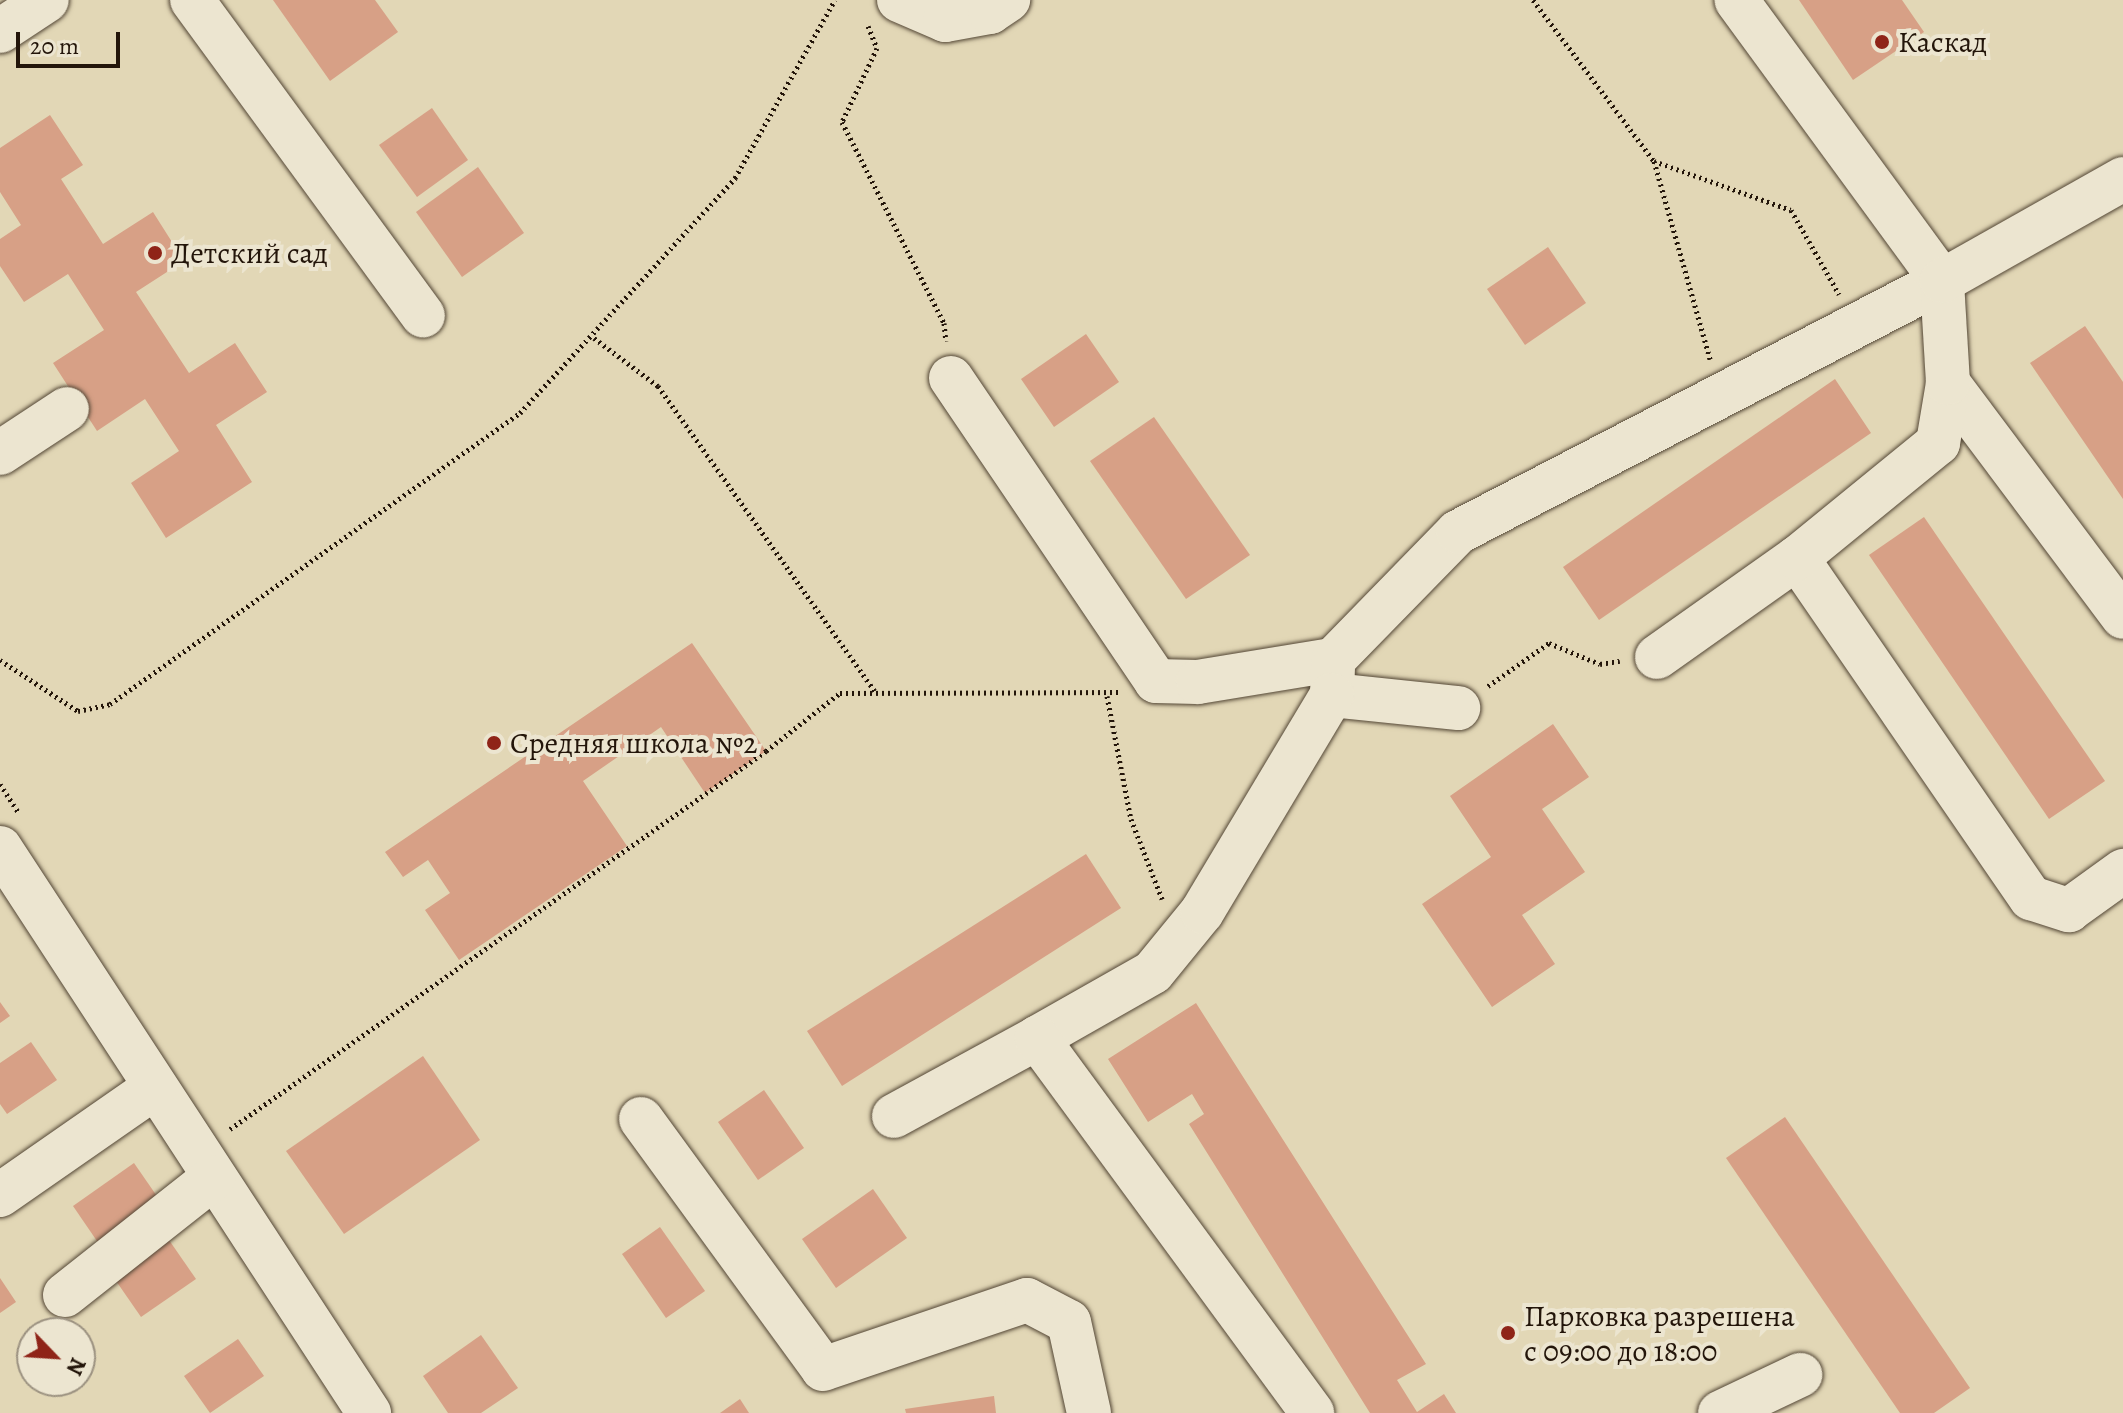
<!DOCTYPE html>
<html>
<head>
<meta charset="utf-8">
<style>
  body { margin:0 }
  #map { position:relative; width:2123px; height:1413px; overflow:hidden; background:#e2d7b6; font-family:Alegreya,serif }
  div>[style] { position:absolute }
  .building>* { inset:0; background:#d7a086 }
  .path>* { height:5px; margin-top:-2.5px; transform-origin:0; background:repeating-linear-gradient(90deg,#23150a 0 2px,transparent 0 6px) }
  .roads { filter:drop-shadow(0 0 2px #534635) drop-shadow(0 0 2px #534635) }
  .minor>* { height:44px; margin:-22px; padding:0 22px; transform-origin:22px; border-radius:22px; background:#ece5d0 }
  .dots>* { width:22px; height:22px; translate:-50% -50%; box-sizing:border-box; border:4px solid #ece5d0; border-radius:50% }
  span { translate:-50% -50%; white-space:nowrap; text-align:center; line-height:1.15; -webkit-text-stroke:8px #ece5d0; paint-order:stroke }
  .poi-label { font-size:30px; color:#23150a }
  .left { translate:0 -50%; text-align:left }
  .north { position:absolute; left:16px; top:1317px; width:80px; height:80px; box-sizing:border-box; background:#ece5d0; border:2px solid #9c9281; border-radius:50%; rotate:115deg; font-size:22px; font-weight:700; line-height:32px; text-align:center; color:#23150a }
  .north::after { content:''; display:block; margin:auto; width:28px; height:36px; background:#8f2418; clip-path:polygon(50% 0,100% 100%,50% 72%,0 100%) }
  .scale { position:absolute; left:16px; top:32px; width:104px; height:36px; box-sizing:border-box; border:4px solid #23150a; border-top:0; padding-left:10px; font-size:24px; line-height:28px; white-space:nowrap; color:#23150a; -webkit-text-stroke:6px #ece5d0; paint-order:stroke }
</style>
</head>
<body>
<div id="map">
  <div class="building">
    <i style="clip-path:polygon(273px 0,375px 0,398px 32px,330px 81px)"></i>
    <i style="clip-path:polygon(1799px 0,1902px 0,1924px 32px,1853px 80px)"></i>
    <i style="clip-path:polygon(432px 108px,468px 160px,417px 197px,379px 145px)"></i>
    <i style="clip-path:polygon(50px 115px,83px 165px,61px 179px,103px 244px,153px 212px,184px 261px,136px 292px,189px 373px,235px 343px,267px 392px,216px 425px,252px 482px,166px 538px,131px 483px,179px 451px,145px 399px,97px 431px,53px 363px,104px 330px,68px 274px,24px 302px,0 266px,0 239px,21px 225px,0 192px,0 148px)"></i>
    <i style="clip-path:polygon(478px 167px,524px 233px,462px 277px,416px 212px)"></i>
    <i style="clip-path:polygon(1548px 247px,1586px 303px,1525px 345px,1487px 289px)"></i>
    <i style="clip-path:polygon(2085px 326px,2123px 382px,2123px 499px,2030px 363px)"></i>
    <i style="clip-path:polygon(1086px 334px,1119px 382px,1054px 427px,1021px 379px)"></i>
    <i style="clip-path:polygon(1835px 379px,1871px 433px,1599px 620px,1563px 567px)"></i>
    <i style="clip-path:polygon(1154px 417px,1250px 555px,1186px 599px,1090px 461px)"></i>
    <i style="clip-path:polygon(1924px 517px,2105px 781px,2049px 819px,1869px 555px)"></i>
    <i style="clip-path:polygon(692px 643px,766px 751px,705px 793px,661px 727px,583px 781px,627px 846px,459px 960px,425px 910px,450px 893px,428px 860px,403px 877px,385px 852px)"></i>
    <i style="clip-path:polygon(1553px 724px,1589px 777px,1542px 809px,1585px 872px,1522px 915px,1555px 964px,1492px 1007px,1422px 904px,1491px 857px,1450px 796px)"></i>
    <i style="clip-path:polygon(1086px 854px,1121px 908px,842px 1086px,807px 1031px)"></i>
    <i style="clip-path:polygon(0 1002px,10px 1016px,0 1023px)"></i>
    <i style="clip-path:polygon(1196px 1003px,1426px 1364px,1397px 1380px,1417px 1412px,1444px 1394px,1456px 1413px,1370px 1413px,1189px 1124px,1204px 1114px,1192px 1094px,1148px 1122px,1108px 1059px)"></i>
    <i style="clip-path:polygon(31px 1042px,57px 1080px,7px 1114px,0 1104px,0 1063px)"></i>
    <i style="clip-path:polygon(423px 1056px,480px 1140px,344px 1234px,286px 1151px)"></i>
    <i style="clip-path:polygon(764px 1090px,804px 1148px,758px 1180px,718px 1122px)"></i>
    <i style="clip-path:polygon(1785px 1117px,1970px 1388px,1934px 1413px,1900px 1413px,1726px 1158px)"></i>
    <i style="clip-path:polygon(134px 1163px,161px 1202px,99px 1244px,73px 1206px)"></i>
    <i style="clip-path:polygon(873px 1189px,907px 1238px,836px 1288px,802px 1239px)"></i>
    <i style="clip-path:polygon(660px 1227px,705px 1291px,666px 1318px,622px 1254px)"></i>
    <i style="clip-path:polygon(169px 1240px,196px 1279px,141px 1317px,114px 1278px)"></i>
    <i style="clip-path:polygon(0 1278px,16px 1302px,0 1313px)"></i>
    <i style="clip-path:polygon(481px 1335px,518px 1388px,481px 1413px,448px 1413px,423px 1376px)"></i>
    <i style="clip-path:polygon(238px 1339px,264px 1376px,210px 1413px,184px 1376px)"></i>
    <i style="clip-path:polygon(994px 1396px,996px 1413px,906px 1413px,905px 1409px)"></i>
    <i style="clip-path:polygon(740px 1399px,749px 1413px,720px 1413px)"></i>
  </div>
  <div class="path">
    <i style="left:1533px;top:0;width:201px;rotate:53.1deg"></i>
    <i style="left:1654px;top:161px;width:206px;rotate:74.2deg"></i>
    <i style="left:868px;top:26px;width:24px;rotate:68deg"></i>
    <i style="left:877px;top:48px;width:82px;rotate:115.3deg"></i>
    <i style="left:842px;top:122px;width:225px;rotate:63.1deg"></i>
    <i style="left:944px;top:323px;width:18px;rotate:84deg"></i>
    <i style="left:1654px;top:161px;width:145px;rotate:19.7deg"></i>
    <i style="left:1791px;top:210px;width:97px;rotate:60.3deg"></i>
    <i style="left:594px;top:338px;width:80px;rotate:36.9deg"></i>
    <i style="left:658px;top:386px;width:374px;rotate:54.6deg"></i>
    <i style="left:0;top:660px;width:93px;rotate:33.2deg"></i>
    <i style="left:78px;top:711px;width:33px;rotate:-12deg"></i>
    <i style="left:110px;top:704px;width:503px;rotate:-35.37deg"></i>
    <i style="left:520px;top:413px;width:319px;rotate:-47.5deg"></i>
    <i style="left:735px;top:178px;width:204px;rotate:-60.7deg"></i>
    <i style="left:1488px;top:686px;width:75px;rotate:-35.2deg"></i>
    <i style="left:1549px;top:643px;width:55px;rotate:22.4deg"></i>
    <i style="left:1600px;top:664px;width:20px;rotate:-9deg"></i>
    <i style="left:1107px;top:696px;width:125px;rotate:79deg"></i>
    <i style="left:1131px;top:819px;width:86px;rotate:68.8deg"></i>
    <i style="left:0;top:784px;width:35px;rotate:57deg"></i>
    <i style="left:230px;top:1129px;width:656px;rotate:-35.19deg"></i>
    <i style="left:766px;top:751px;width:94px;rotate:-38.1deg"></i>
    <i style="left:840px;top:693px;width:279px;rotate:-0.2deg"></i>
  </div>
  <div class="roads">
    <div class="minor">
      <i style="left:192px;top:0;width:391px;rotate:53.8deg"></i>
      <i style="left:899px;top:0;width:50px;rotate:23.5deg"></i>
      <i style="left:945px;top:20px;width:46px;rotate:-10.1deg"></i>
      <i style="left:990px;top:12px;width:22px;rotate:-34deg"></i>
      <i style="left:0;top:31px;width:56px;rotate:-33.4deg"></i>
      <i style="left:951px;top:378px;width:366px;rotate:55.9deg"></i>
      <i style="left:1156px;top:681px;width:42px;rotate:1.4deg"></i>
      <i style="left:1198px;top:682px;width:137px;rotate:-9.3deg"></i>
      <i style="left:1333px;top:660px;width:179px;rotate:-45.7deg"></i>
      <i style="left:1458px;top:532px;width:545px;rotate:-27.41deg"></i>
      <i style="left:1942px;top:281px;width:348px;rotate:-126.2deg"></i>
      <i style="left:1948px;top:383px;width:292px;rotate:53.2deg"></i>
      <i style="left:0;top:453px;width:80px;rotate:-33.3deg"></i>
      <i style="left:1797px;top:558px;width:413px;rotate:55.5deg"></i>
      <i style="left:2031px;top:898px;width:40px;rotate:18deg"></i>
      <i style="left:2069px;top:910px;width:67px;rotate:-35.8deg"></i>
      <i style="left:1657px;top:657px;width:171px;rotate:-35.3deg"></i>
      <i style="left:1797px;top:558px;width:182px;rotate:-39.2deg"></i>
      <i style="left:1938px;top:443px;width:61px;rotate:-80.5deg"></i>
      <i style="left:1948px;top:383px;width:102px;rotate:-93.4deg"></i>
      <i style="left:1942px;top:281px;width:208px;rotate:-29.4deg"></i>
      <i style="left:1333px;top:667px;width:28px;rotate:92deg"></i>
      <i style="left:1332px;top:695px;width:127px;rotate:5.9deg"></i>
      <i style="left:0;top:848px;width:675px;rotate:56.85deg"></i>
      <i style="left:1037px;top:1038px;width:133px;rotate:-29.6deg"></i>
      <i style="left:1153px;top:972px;width:77px;rotate:-50.8deg"></i>
      <i style="left:1202px;top:912px;width:253px;rotate:-59.1deg"></i>
      <i style="left:894px;top:1116px;width:163px;rotate:-28.6deg"></i>
      <i style="left:1037px;top:1038px;width:465px;rotate:53.7deg"></i>
      <i style="left:641px;top:1119px;width:309px;rotate:53.9deg"></i>
      <i style="left:823px;top:1369px;width:215px;rotate:-18.7deg"></i>
      <i style="left:1027px;top:1300px;width:47px;rotate:27.6deg"></i>
      <i style="left:1069px;top:1322px;width:93px;rotate:77.6deg"></i>
      <i style="left:0;top:1195px;width:188px;rotate:-34.8deg"></i>
      <i style="left:65px;top:1295px;width:189px;rotate:-38.3deg"></i>
      <i style="left:1720px;top:1413px;width:89px;rotate:-25.4deg"></i>
    </div>
  </div>
  <div class="dots">
    <i style="left:1882px;top:42px;background:#8f2418"></i>
    <i style="left:155px;top:253px;background:#8f2418"></i>
    <i style="left:494px;top:743px;background:#8f2418"></i>
    <i style="left:1508px;top:1333px;background:#8f2418"></i>
  </div>
  <div class="poi-label">
    <span class="left" style="left:1898px;top:42px">Каскад</span>
    <span class="left" style="left:171px;top:253px">Детский сад</span>
    <span class="left" style="left:510px;top:743px">Средняя школа №2</span>
    <span class="left" style="left:1524px;top:1333px">Парковка разрешена<br>с 09:00 до 18:00</span>
  </div>
  <div class="north">N</div>
  <div class="scale">20 m</div>
</div>
</body>
</html>
